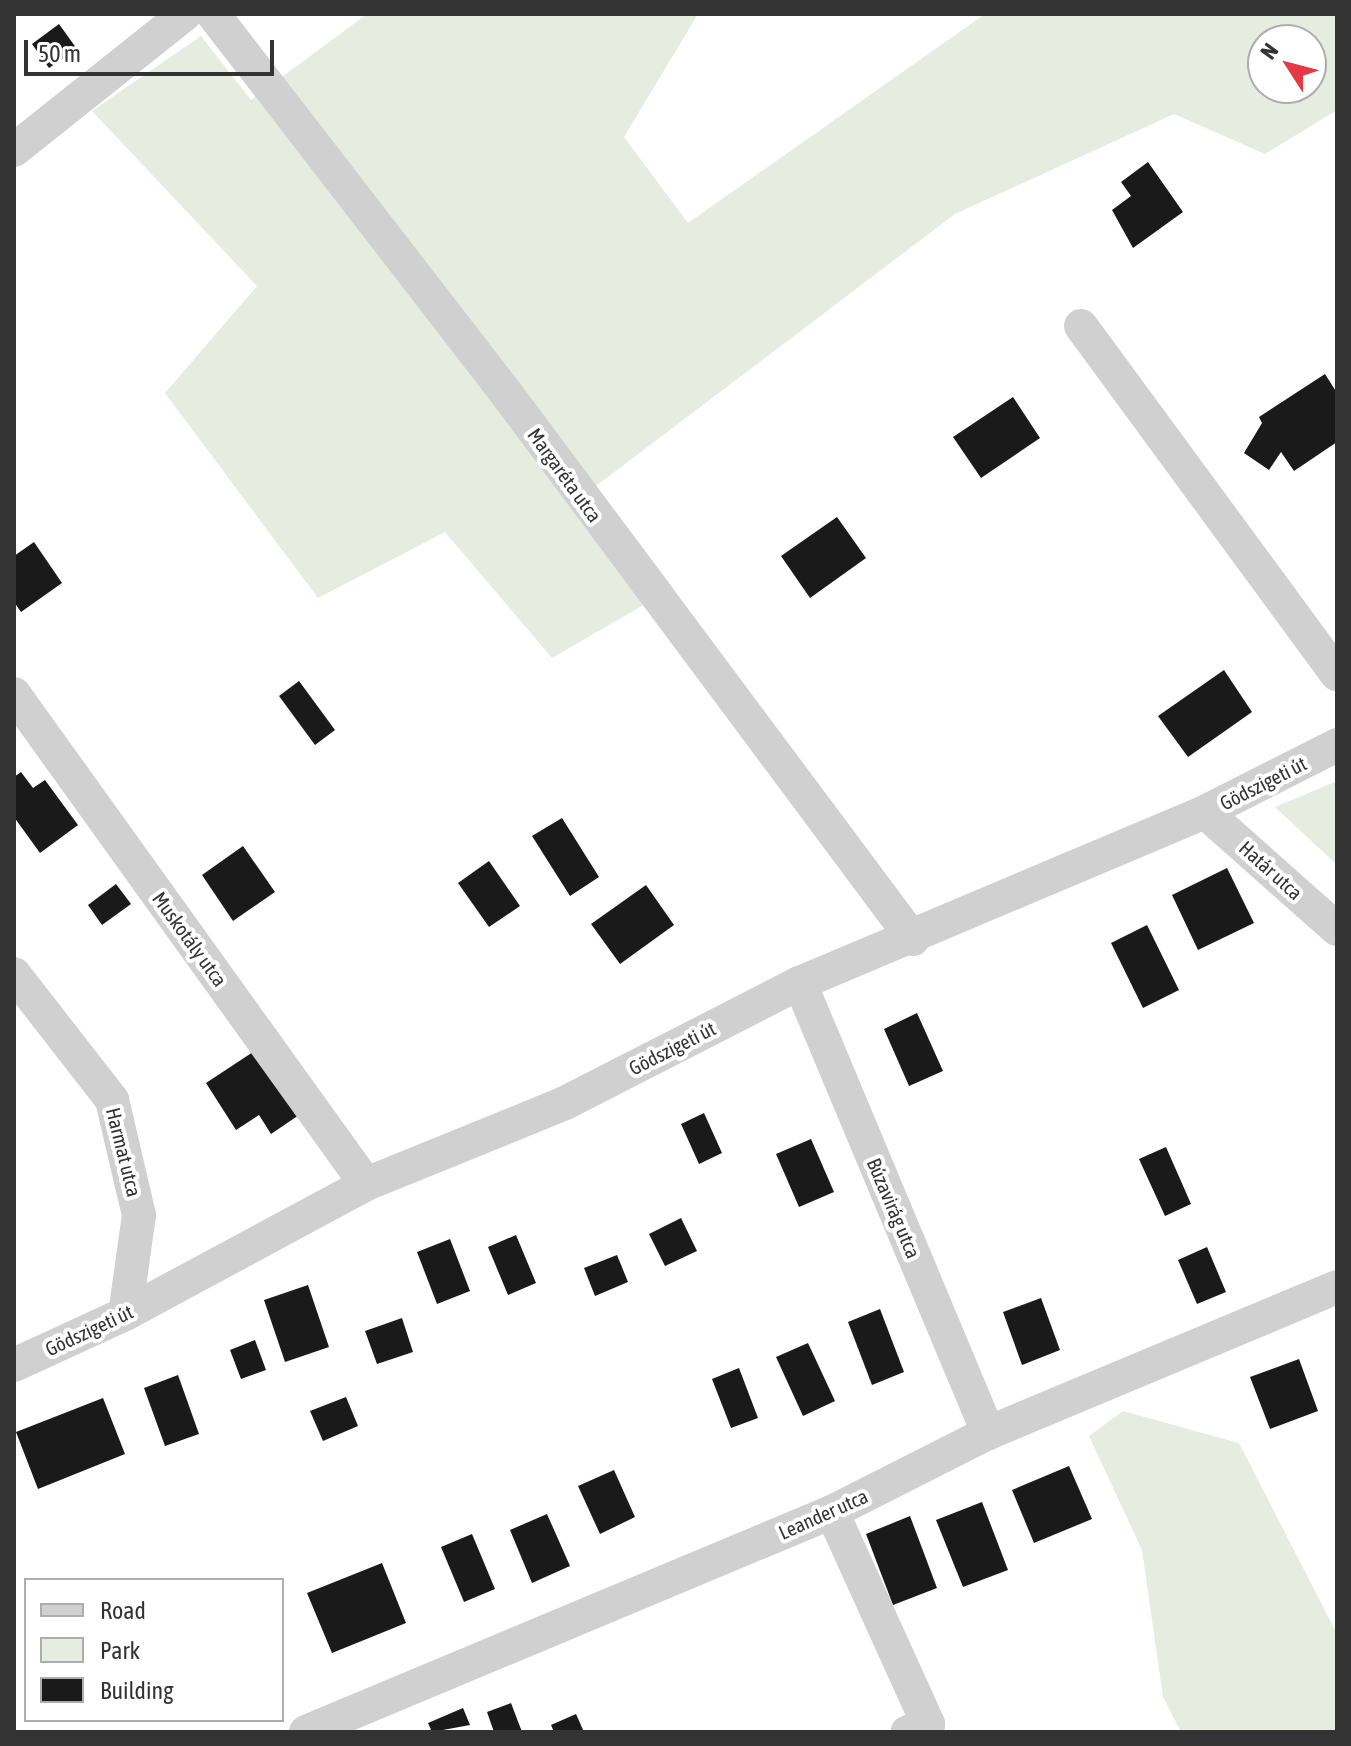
<!DOCTYPE html>
<html>
<head>
<meta charset="utf-8">
<style>
  body { margin:0 }
  #map { position:relative; width:1351px; height:1746px; overflow:hidden; background:#fff; font-family:"Asap Condensed",sans-serif }
  div>[style] { position:absolute }
  .green>* { inset:0; background:#e6ecdf }
  .building>* { inset:0; background:#1a1a1a }
  .minor>* { height:34px; margin:-17px; padding:0 17px; transform-origin:17px; border-radius:17px; background:#d0d0d0 }
  span { translate:-50% -50%; white-space:nowrap; text-align:center; line-height:1.15; -webkit-text-stroke:8px #fff; paint-order:stroke }
  .street-label { font-size:20px; color:#333 }
  .frame { position:absolute; inset:0; border:16px solid #333; pointer-events:none }
  .legend { position:absolute; left:24px; top:1578px; width:260px; height:144px; box-sizing:border-box; background:#fff; border:2px solid #adadad; margin:0; padding:10px 14px; list-style:none; font-size:24px; color:#333 }
  .legend li { display:flex; align-items:center; gap:16px; height:40px }
  .legend b { width:40px; border:2px solid #adadad }
  .north { position:absolute; left:1247px; top:24px; width:80px; height:80px; box-sizing:border-box; background:#fff; border:2px solid #adadad; border-radius:50%; rotate:306deg; font-size:22px; font-weight:700; line-height:32px; text-align:center; color:#333 }
  .north::after { content:''; display:block; margin:auto; width:28px; height:36px; background:#e63946; clip-path:polygon(50% 0,100% 100%,50% 72%,0 100%) }
  .scale { position:absolute; left:24px; top:40px; width:250px; height:36px; box-sizing:border-box; border:4px solid #333; border-top:0; padding-left:10px; font-size:24px; line-height:28px; white-space:nowrap; color:#333; -webkit-text-stroke:6px #fff; paint-order:stroke }
</style>
</head>
<body>
<div id="map">
  <div class="green">
    <i style="clip-path:polygon(evenodd,367px 14px,698px 14px,624px 137px,688px 223px,985px 14px,1337px 14px,1337px 110px,1265px 154px,1174px 114px,955px 214px,596px 486px,673px 588px,552px 658px,445px 532px,318px 598px,165px 393px,257px 286px,92px 111px,201px 36px,251px 100px,367px 14px,1263px 40px,1311px 40px,1311px 88px,1263px 88px,1263px 40px)"></i>
    <i style="clip-path:polygon(1337px 781px,1337px 865px,1275px 807px)"></i>
    <i style="clip-path:polygon(1123px 1411px,1239px 1443px,1337px 1634px,1337px 1732px,1181px 1732px,1163px 1697px,1142px 1550px,1089px 1436px)"></i>
  </div>
  <div class="building">
    <i style="clip-path:polygon(59px 24px,77px 49px,49px 68px,32px 44px)"></i>
    <i style="clip-path:polygon(1148px 162px,1183px 212px,1133px 248px,1112px 210px,1131px 196px,1121px 182px)"></i>
    <i style="clip-path:polygon(1325px 374px,1337px 393px,1337px 442px,1294px 471px,1281px 452px,1269px 470px,1244px 453px,1262px 423px,1259px 417px)"></i>
    <i style="clip-path:polygon(1013px 397px,1040px 438px,981px 478px,953px 437px)"></i>
    <i style="clip-path:polygon(837px 517px,866px 558px,810px 598px,781px 556px)"></i>
    <i style="clip-path:polygon(34px 542px,62px 583px,21px 612px,14px 602px,14px 556px)"></i>
    <i style="clip-path:polygon(1224px 670px,1252px 712px,1188px 757px,1158px 716px)"></i>
    <i style="clip-path:polygon(299px 681px,335px 730px,315px 745px,279px 696px)"></i>
    <i style="clip-path:polygon(21px 772px,33px 788px,45px 780px,78px 825px,40px 853px,14px 817px,14px 777px)"></i>
    <i style="clip-path:polygon(562px 818px,599px 877px,570px 896px,532px 836px)"></i>
    <i style="clip-path:polygon(243px 846px,275px 892px,233px 921px,202px 875px)"></i>
    <i style="clip-path:polygon(489px 861px,520px 906px,489px 927px,458px 883px)"></i>
    <i style="clip-path:polygon(1227px 868px,1254px 923px,1198px 950px,1172px 895px)"></i>
    <i style="clip-path:polygon(116px 884px,131px 904px,102px 925px,88px 905px)"></i>
    <i style="clip-path:polygon(646px 885px,674px 925px,620px 964px,591px 924px)"></i>
    <i style="clip-path:polygon(1147px 925px,1179px 990px,1143px 1008px,1111px 943px)"></i>
    <i style="clip-path:polygon(917px 1013px,943px 1071px,909px 1086px,884px 1029px)"></i>
    <i style="clip-path:polygon(256px 1050px,299px 1115px,271px 1134px,259px 1115px,236px 1130px,206px 1083px)"></i>
    <i style="clip-path:polygon(704px 1113px,722px 1153px,699px 1164px,681px 1124px)"></i>
    <i style="clip-path:polygon(811px 1139px,834px 1192px,799px 1207px,776px 1154px)"></i>
    <i style="clip-path:polygon(1166px 1147px,1191px 1204px,1165px 1216px,1139px 1159px)"></i>
    <i style="clip-path:polygon(681px 1218px,697px 1251px,665px 1266px,649px 1234px)"></i>
    <i style="clip-path:polygon(516px 1235px,536px 1283px,508px 1295px,488px 1247px)"></i>
    <i style="clip-path:polygon(450px 1239px,470px 1291px,437px 1304px,417px 1252px)"></i>
    <i style="clip-path:polygon(1207px 1247px,1226px 1292px,1197px 1304px,1178px 1260px)"></i>
    <i style="clip-path:polygon(617px 1255px,628px 1282px,595px 1296px,584px 1268px)"></i>
    <i style="clip-path:polygon(308px 1285px,329px 1347px,285px 1362px,264px 1300px)"></i>
    <i style="clip-path:polygon(1041px 1298px,1060px 1350px,1022px 1365px,1003px 1312px)"></i>
    <i style="clip-path:polygon(880px 1309px,904px 1372px,872px 1385px,848px 1322px)"></i>
    <i style="clip-path:polygon(402px 1318px,413px 1352px,377px 1364px,365px 1331px)"></i>
    <i style="clip-path:polygon(255px 1340px,266px 1370px,241px 1379px,230px 1350px)"></i>
    <i style="clip-path:polygon(808px 1343px,835px 1401px,803px 1416px,776px 1357px)"></i>
    <i style="clip-path:polygon(1299px 1359px,1318px 1411px,1270px 1429px,1250px 1377px)"></i>
    <i style="clip-path:polygon(739px 1368px,758px 1418px,731px 1428px,712px 1379px)"></i>
    <i style="clip-path:polygon(178px 1375px,199px 1434px,165px 1446px,144px 1388px)"></i>
    <i style="clip-path:polygon(346px 1397px,358px 1426px,323px 1441px,310px 1411px)"></i>
    <i style="clip-path:polygon(103px 1398px,125px 1454px,38px 1489px,16px 1432px)"></i>
    <i style="clip-path:polygon(1069px 1466px,1092px 1519px,1034px 1543px,1012px 1490px)"></i>
    <i style="clip-path:polygon(614px 1470px,635px 1517px,600px 1534px,578px 1486px)"></i>
    <i style="clip-path:polygon(982px 1502px,1008px 1570px,963px 1587px,936px 1520px)"></i>
    <i style="clip-path:polygon(547px 1514px,570px 1566px,532px 1583px,510px 1530px)"></i>
    <i style="clip-path:polygon(910px 1516px,937px 1588px,893px 1605px,866px 1534px)"></i>
    <i style="clip-path:polygon(472px 1534px,495px 1589px,464px 1602px,441px 1547px)"></i>
    <i style="clip-path:polygon(382px 1563px,406px 1623px,332px 1653px,307px 1593px)"></i>
    <i style="clip-path:polygon(511px 1703px,522px 1732px,494px 1732px,487px 1712px)"></i>
    <i style="clip-path:polygon(463px 1708px,470px 1725px,432px 1732px,428px 1723px)"></i>
    <i style="clip-path:polygon(576px 1714px,584px 1732px,554px 1732px,551px 1725px)"></i>
  </div>
  <div class="minor">
    <i style="left:213px;top:14px;width:484px;rotate:52.3deg"></i>
    <i style="left:509px;top:397px;width:676px;rotate:53.3deg"></i>
    <i style="left:14px;top:150px;width:218px;rotate:-38.5deg"></i>
    <i style="left:1081px;top:326px;width:432px;rotate:53.7deg"></i>
    <i style="left:14px;top:694px;width:603px;rotate:54.31deg"></i>
    <i style="left:1205px;top:812px;width:176px;rotate:41.6deg"></i>
    <i style="left:14px;top:974px;width:160px;rotate:52.1deg"></i>
    <i style="left:112px;top:1100px;width:118px;rotate:76.8deg"></i>
    <i style="left:139px;top:1215px;width:100px;rotate:98deg"></i>
    <i style="left:800px;top:983px;width:488px;rotate:67.3deg"></i>
    <i style="left:14px;top:1365px;width:122px;rotate:-24.7deg"></i>
    <i style="left:125px;top:1314px;width:274px;rotate:-28.3deg"></i>
    <i style="left:366px;top:1184px;width:215px;rotate:-22.1deg"></i>
    <i style="left:565px;top:1103px;width:264px;rotate:-27.1deg"></i>
    <i style="left:800px;top:983px;width:440px;rotate:-22.9deg"></i>
    <i style="left:1205px;top:812px;width:148px;rotate:-26.9deg"></i>
    <i style="left:832px;top:1512px;width:233px;rotate:65.6deg"></i>
    <i style="left:928px;top:1724px;width:22px;rotate:158deg"></i>
    <i style="left:306px;top:1732px;width:570px;rotate:-22.7deg"></i>
    <i style="left:832px;top:1512px;width:175px;rotate:-26.9deg"></i>
    <i style="left:988px;top:1433px;width:378px;rotate:-22.7deg"></i>
  </div>
  <div class="street-label">
    <span style="left:565px;top:475px;rotate:54deg">Margaréta utca</span>
    <span style="left:1263px;top:783px;rotate:-27deg">Gödszigeti út</span>
    <span style="left:1271px;top:870px;rotate:42deg">Határ utca</span>
    <span style="left:190px;top:939px;rotate:54deg">Muskotály utca</span>
    <span style="left:672px;top:1048px;rotate:-27deg">Gödszigeti út</span>
    <span style="left:124px;top:1152px;rotate:76deg">Harmat utca</span>
    <span style="left:894px;top:1208px;rotate:67deg">Búzavirág utca</span>
    <span style="left:89px;top:1330px;rotate:-25deg">Gödszigeti út</span>
    <span style="left:823px;top:1514px;rotate:-24deg">Leander utca</span>
  </div>
  <div class="frame"></div>
  <ul class="legend">
  <li><b style="height:10px;background:#d0d0d0"></b>Road</li>
  <li><b style="height:22px;background:#e6ecdf"></b>Park</li>
  <li><b style="height:22px;background:#1a1a1a"></b>Building</li>
  </ul>
  <div class="north">N</div>
  <div class="scale">50 m</div>
</div>
</body>
</html>
